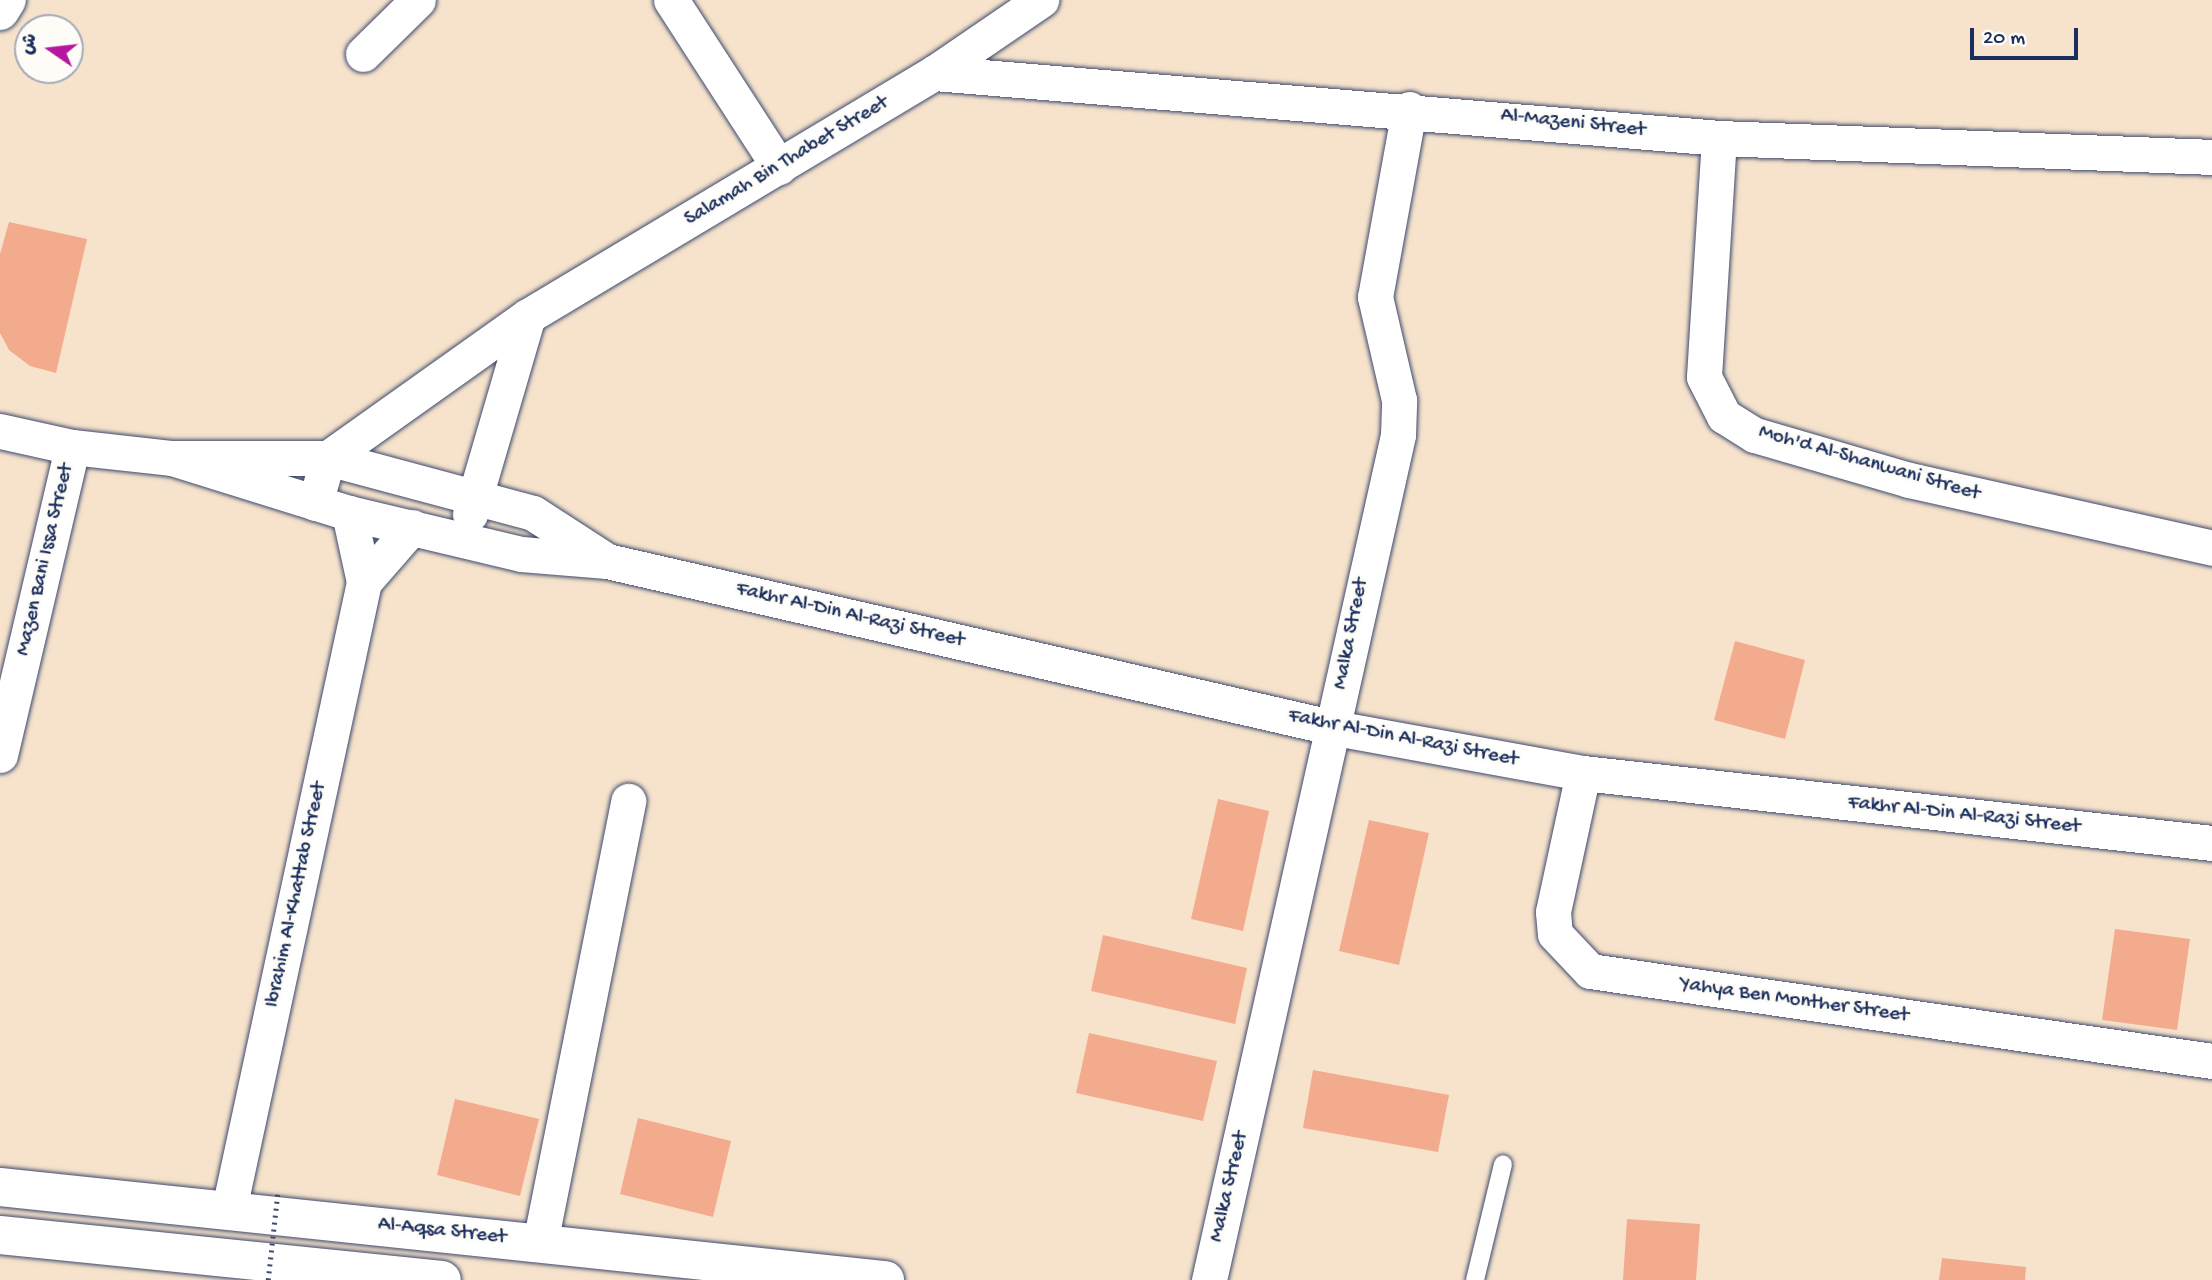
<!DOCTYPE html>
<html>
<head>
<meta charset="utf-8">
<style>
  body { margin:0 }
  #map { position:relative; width:2212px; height:1280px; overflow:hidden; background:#f7e3cc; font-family:"Gochi Hand","Playpen Sans Arabic",sans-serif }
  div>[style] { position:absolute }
  .building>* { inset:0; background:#f3ab8d }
  .roads { filter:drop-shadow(0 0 2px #3c4a6e) drop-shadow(0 0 2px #3c4a6e) }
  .lane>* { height:18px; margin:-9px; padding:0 9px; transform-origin:9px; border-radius:9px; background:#fff }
  .street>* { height:35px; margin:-17.5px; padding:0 17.5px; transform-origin:17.5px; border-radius:17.5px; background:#fff }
  .secondary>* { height:38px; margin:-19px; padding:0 19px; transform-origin:19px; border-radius:19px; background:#fff }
  .path-bridge>* { height:4.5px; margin-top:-2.25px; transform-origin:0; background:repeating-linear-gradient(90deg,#3c4a6e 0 2px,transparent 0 7px) }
  span { translate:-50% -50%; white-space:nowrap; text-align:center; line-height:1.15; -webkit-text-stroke:6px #fdfcf7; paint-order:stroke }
  .street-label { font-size:21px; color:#1b2f5e }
  .north { position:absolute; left:14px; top:14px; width:70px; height:70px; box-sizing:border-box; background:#fdfcf7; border:2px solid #a3aaba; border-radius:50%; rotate:284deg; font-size:19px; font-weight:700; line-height:28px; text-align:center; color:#1b2f5e }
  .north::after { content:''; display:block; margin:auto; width:24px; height:32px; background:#b5179e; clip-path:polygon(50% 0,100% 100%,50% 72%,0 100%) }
  .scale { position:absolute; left:1970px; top:28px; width:108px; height:32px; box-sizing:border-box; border:4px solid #1b2f5e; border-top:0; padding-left:9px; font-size:21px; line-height:24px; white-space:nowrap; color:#1b2f5e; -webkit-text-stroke:5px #fdfcf7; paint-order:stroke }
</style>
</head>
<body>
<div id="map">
  <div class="building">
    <i style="clip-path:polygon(9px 222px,87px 239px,56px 373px,30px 366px,9px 350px,0 333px,0 254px)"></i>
    <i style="clip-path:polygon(1735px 641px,1805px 660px,1785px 739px,1714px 720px)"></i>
    <i style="clip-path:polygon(1218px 799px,1269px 811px,1243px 931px,1191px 919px)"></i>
    <i style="clip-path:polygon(1369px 820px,1429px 833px,1399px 965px,1339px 951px)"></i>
    <i style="clip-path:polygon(2115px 929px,2190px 939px,2177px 1030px,2102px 1020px)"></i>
    <i style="clip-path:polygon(1103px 935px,1247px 968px,1235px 1024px,1091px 991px)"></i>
    <i style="clip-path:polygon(1089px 1033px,1217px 1061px,1203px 1121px,1076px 1093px)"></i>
    <i style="clip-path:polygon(1313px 1070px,1449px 1095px,1438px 1152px,1303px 1128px)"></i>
    <i style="clip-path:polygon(455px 1099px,539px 1119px,520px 1196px,437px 1175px)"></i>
    <i style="clip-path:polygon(638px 1118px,731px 1141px,713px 1217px,620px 1194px)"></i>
    <i style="clip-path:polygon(1627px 1219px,1700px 1224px,1696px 1280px,1623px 1280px)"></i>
    <i style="clip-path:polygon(1942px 1258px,2026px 1267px,2025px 1280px,1939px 1280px)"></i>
  </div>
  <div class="roads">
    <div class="lane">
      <i style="left:1475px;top:1280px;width:119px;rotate:-76.4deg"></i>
    </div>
    <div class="street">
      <i style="left:671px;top:0;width:199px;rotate:57.1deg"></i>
      <i style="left:363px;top:54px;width:77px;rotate:-44.5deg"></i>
      <i style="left:934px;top:73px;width:788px;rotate:4.73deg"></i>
      <i style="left:1719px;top:138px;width:493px;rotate:2.2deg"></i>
      <i style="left:1719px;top:138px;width:239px;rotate:93.6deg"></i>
      <i style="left:1704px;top:377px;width:44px;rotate:62.9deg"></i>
      <i style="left:1724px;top:416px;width:36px;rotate:32deg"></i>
      <i style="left:1755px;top:435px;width:160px;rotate:16.3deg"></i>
      <i style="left:1909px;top:480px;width:311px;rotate:12.6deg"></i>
      <i style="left:0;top:431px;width:74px;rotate:12.5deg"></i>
      <i style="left:72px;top:447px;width:101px;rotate:6.3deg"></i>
      <i style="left:172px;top:458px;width:156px"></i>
      <i style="left:328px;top:458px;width:212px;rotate:15deg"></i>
      <i style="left:533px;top:513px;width:85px;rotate:32.9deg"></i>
      <i style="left:172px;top:458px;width:185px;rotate:17.3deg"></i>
      <i style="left:349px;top:513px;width:177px;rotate:13.4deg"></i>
      <i style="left:521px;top:554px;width:86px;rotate:4.7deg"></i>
      <i style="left:607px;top:561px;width:747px;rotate:12.92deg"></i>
      <i style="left:1335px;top:728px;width:252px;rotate:10.3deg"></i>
      <i style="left:1583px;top:773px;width:633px;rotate:6.35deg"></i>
      <i style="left:315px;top:503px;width:47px;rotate:-73.9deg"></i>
      <i style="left:328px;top:458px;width:245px;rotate:-35.4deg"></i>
      <i style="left:528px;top:316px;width:473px;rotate:-30.9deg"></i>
      <i style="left:934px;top:73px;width:130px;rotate:-34.3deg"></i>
      <i style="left:470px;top:514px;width:206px;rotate:-73.7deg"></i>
      <i style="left:364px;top:582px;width:73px;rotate:-48.9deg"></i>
      <i style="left:0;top:755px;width:316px;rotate:-76.8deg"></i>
      <i style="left:1583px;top:773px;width:142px;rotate:102.2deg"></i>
      <i style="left:1553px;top:912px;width:22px;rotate:85deg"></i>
      <i style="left:1555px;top:934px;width:51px;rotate:46.6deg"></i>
      <i style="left:1590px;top:971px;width:628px;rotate:8.23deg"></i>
      <i style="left:229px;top:1209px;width:641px;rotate:-77.85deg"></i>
      <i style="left:364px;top:582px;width:71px;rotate:-102.3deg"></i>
      <i style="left:540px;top:1243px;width:451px;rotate:-78.7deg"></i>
      <i style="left:1209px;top:1280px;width:866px;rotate:-77.39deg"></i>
      <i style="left:1398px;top:435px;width:35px;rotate:-88deg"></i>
      <i style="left:1399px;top:400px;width:106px;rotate:-103.1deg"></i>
      <i style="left:1375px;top:297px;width:191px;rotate:-79.7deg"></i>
    </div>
    <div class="secondary">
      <i style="left:0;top:11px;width:13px;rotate:-58deg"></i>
      <i style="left:0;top:1187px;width:890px;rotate:6deg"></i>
      <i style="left:0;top:1235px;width:444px;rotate:5.8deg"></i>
    </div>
  </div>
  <div class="path-bridge">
    <i style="left:268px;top:1280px;width:91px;rotate:-83.7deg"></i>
  </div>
  <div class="street-label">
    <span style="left:1573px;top:124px;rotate:6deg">Al-Mazeni Street</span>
    <span style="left:787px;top:162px;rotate:-31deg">Salamah Bin Thabet Street</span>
    <span style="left:1869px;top:464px;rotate:16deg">Moh'd Al-Shanwani Street</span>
    <span style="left:46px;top:560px;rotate:-77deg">Mazen Bani Issa Street</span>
    <span style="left:850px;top:616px;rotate:13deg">Fakhr Al-Din Al-Razi Street</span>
    <span style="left:1352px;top:634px;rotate:-79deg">Malka Street</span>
    <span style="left:1403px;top:739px;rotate:11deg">Fakhr Al-Din Al-Razi Street</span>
    <span style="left:1964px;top:816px;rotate:6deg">Fakhr Al-Din Al-Razi Street</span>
    <span style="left:297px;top:895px;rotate:-78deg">Ibrahim Al-Khattab Street</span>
    <span style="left:1794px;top:1001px;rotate:8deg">Yahya Ben Monther Street</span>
    <span style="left:1230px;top:1187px;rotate:-77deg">Malka Street</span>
    <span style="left:442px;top:1232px;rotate:6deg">Al-Aqsa Street</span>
  </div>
  <div class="north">ش</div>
  <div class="scale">20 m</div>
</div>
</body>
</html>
